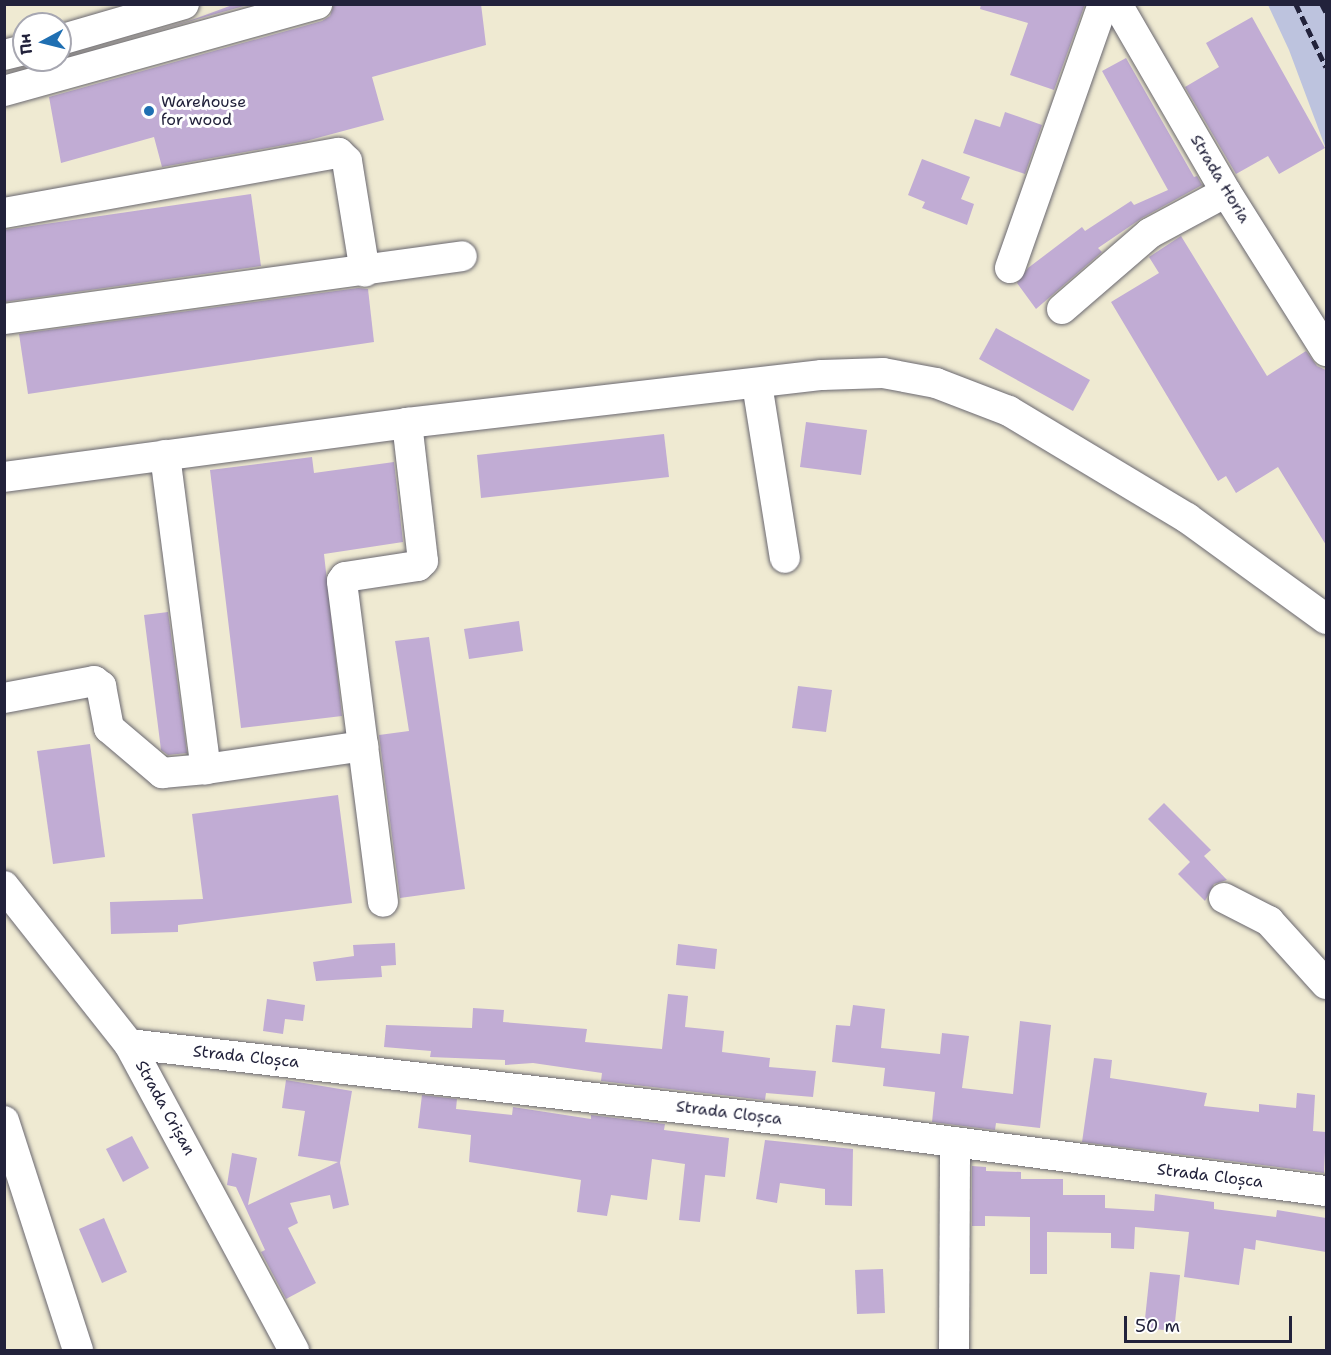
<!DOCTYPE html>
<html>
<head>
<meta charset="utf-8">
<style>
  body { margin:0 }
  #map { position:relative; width:1331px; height:1355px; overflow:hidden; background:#efead2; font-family:"Shantell Sans",sans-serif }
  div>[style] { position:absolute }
  .industrial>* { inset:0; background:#bdc3de }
  .building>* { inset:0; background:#c1acd4 }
  .roads { filter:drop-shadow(0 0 2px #6a6870) drop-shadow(0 0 2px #6a6870) }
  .minor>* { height:30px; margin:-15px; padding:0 15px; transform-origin:15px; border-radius:15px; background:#fff }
  .rail>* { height:4.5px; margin-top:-2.25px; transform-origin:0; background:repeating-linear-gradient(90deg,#22223b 0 9px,transparent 0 13.5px) }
  .dots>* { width:16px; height:16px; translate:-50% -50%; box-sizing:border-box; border:3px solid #fff; border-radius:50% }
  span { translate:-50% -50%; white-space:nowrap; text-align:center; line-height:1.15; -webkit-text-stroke:6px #fff; paint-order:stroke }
  .poi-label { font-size:16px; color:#22223b }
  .left { translate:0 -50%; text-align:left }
  .street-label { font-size:16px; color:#22223b }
  .frame { position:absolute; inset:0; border:6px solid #22223b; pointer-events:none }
  .north { position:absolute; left:12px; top:12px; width:60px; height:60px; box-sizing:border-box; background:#fff; border:2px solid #a7a7b1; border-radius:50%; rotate:263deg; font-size:16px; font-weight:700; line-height:24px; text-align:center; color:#22223b }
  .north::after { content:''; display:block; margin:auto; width:21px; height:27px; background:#1f6fb2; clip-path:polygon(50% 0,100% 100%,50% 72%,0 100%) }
  .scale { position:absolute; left:1124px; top:1316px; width:168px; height:27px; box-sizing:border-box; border:3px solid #22223b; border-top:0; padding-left:8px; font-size:18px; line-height:21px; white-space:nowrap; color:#22223b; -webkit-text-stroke:4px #fff; paint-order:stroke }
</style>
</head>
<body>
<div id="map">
  <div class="industrial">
    <i style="clip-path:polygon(1268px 5px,1326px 5px,1326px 149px,1289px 50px)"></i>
  </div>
  <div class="building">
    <i style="clip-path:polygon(235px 4px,251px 4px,95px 48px,189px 21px)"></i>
    <i style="clip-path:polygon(334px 4px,481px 4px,486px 45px,372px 77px,384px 120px,306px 141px,162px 167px,154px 137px,61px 163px,49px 97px,322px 21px,330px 16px)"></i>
    <i style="clip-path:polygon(981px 4px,1085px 4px,1054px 90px,1010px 75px,1028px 23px,980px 9px)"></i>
    <i style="clip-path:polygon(1252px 17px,1325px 148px,1279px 174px,1268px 156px,1236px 174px,1185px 87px,1219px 67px,1206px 43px)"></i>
    <i style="clip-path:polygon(1126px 58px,1194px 177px,1197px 176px,1202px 185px,1142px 218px,1098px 248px,1102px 252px,1036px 309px,1017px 283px,1028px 268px,1082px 227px,1085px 231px,1131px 201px,1134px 205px,1168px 190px,1102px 71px)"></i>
    <i style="clip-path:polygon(1005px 112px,1042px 125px,1025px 174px,963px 153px,975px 119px,1000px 127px)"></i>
    <i style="clip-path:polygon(922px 159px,970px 177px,961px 199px,974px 204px,967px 225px,922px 208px,925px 202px,908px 195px)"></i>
    <i style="clip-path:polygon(251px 194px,261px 266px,4px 302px,4px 230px)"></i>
    <i style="clip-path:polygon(1181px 236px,1267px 376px,1306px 351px,1317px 366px,1326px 370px,1326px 545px,1278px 467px,1236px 493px,1226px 476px,1218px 481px,1111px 302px,1159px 273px,1149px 257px)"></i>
    <i style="clip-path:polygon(358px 288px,368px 289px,374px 342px,28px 394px,19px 334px)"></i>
    <i style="clip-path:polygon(996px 328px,1090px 380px,1073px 411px,979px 359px)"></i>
    <i style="clip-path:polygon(806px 422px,867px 430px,861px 475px,800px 467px)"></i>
    <i style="clip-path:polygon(664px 434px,669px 477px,481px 498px,477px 455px)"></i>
    <i style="clip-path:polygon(312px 457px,314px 473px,394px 462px,403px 542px,324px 554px,342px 716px,241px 728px,210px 470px)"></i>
    <i style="clip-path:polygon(168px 612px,187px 753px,168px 755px,161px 750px,144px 615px)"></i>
    <i style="clip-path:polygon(519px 621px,523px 651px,469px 659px,464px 629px)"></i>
    <i style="clip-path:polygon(429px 637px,465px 889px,400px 898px,379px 735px,409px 731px,395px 641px)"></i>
    <i style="clip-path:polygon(798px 686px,832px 690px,826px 732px,792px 728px)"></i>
    <i style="clip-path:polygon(90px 744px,105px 857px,53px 864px,37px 751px)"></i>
    <i style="clip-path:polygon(338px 795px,352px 903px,178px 925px,178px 932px,111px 934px,110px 902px,203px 899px,192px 814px)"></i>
    <i style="clip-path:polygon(1164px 803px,1211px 850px,1204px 856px,1227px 880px,1214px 884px,1205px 901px,1178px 874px,1190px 862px,1148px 819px)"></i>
    <i style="clip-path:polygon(395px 943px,396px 965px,381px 966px,382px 977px,316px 981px,313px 962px,354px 956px,353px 945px)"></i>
    <i style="clip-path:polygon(678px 944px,717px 949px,715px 969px,676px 965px)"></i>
    <i style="clip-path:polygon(668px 994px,688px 996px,685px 1027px,724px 1031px,722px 1052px,770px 1058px,769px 1067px,816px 1071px,813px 1097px,766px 1093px,765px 1100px,601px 1081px,602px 1073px,533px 1063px,505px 1065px,505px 1060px,430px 1057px,431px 1051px,384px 1047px,386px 1025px,472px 1028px,473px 1008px,504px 1010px,503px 1022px,587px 1029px,585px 1042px,662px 1049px)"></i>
    <i style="clip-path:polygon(267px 999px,305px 1005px,303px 1021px,285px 1019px,283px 1034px,263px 1031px)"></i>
    <i style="clip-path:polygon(853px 1005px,885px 1009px,881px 1048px,940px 1054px,942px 1033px,969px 1036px,962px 1088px,1013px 1094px,1020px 1021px,1051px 1025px,1040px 1128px,996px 1123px,995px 1130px,932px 1122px,935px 1092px,883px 1086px,885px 1068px,832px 1062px,836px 1025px,850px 1026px)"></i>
    <i style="clip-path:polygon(1094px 1058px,1112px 1060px,1110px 1078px,1207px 1093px,1204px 1106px,1259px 1112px,1259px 1104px,1296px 1108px,1297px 1093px,1315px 1095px,1313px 1131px,1326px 1132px,1324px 1173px,1082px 1142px)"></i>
    <i style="clip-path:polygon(286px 1080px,352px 1091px,340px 1163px,349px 1205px,333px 1209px,330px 1195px,290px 1203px,298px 1223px,288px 1228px,316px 1283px,286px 1299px,261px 1252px,265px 1250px,236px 1187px,227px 1185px,232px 1153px,257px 1158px,248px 1205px,338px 1162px,298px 1156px,305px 1111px,282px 1108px)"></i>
    <i style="clip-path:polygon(422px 1095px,457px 1099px,456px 1109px,512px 1115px,513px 1107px,591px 1119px,591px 1115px,665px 1124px,664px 1130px,729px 1138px,725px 1177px,705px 1175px,700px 1222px,679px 1220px,685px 1164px,652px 1159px,647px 1200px,611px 1195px,607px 1216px,577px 1212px,581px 1180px,469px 1162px,471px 1135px,418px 1128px)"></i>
    <i style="clip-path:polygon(132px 1136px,149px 1168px,123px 1182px,106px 1149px)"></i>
    <i style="clip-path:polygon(765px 1140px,853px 1149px,852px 1206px,825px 1205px,825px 1189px,780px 1183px,777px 1203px,756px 1199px)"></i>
    <i style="clip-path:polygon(972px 1166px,986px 1167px,986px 1171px,1021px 1172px,1021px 1179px,1063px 1179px,1063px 1195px,1105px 1195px,1105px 1208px,1154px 1211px,1155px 1194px,1214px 1202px,1214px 1209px,1276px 1217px,1277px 1210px,1326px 1218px,1326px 1252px,1256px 1240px,1255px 1250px,1244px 1248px,1239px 1285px,1184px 1277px,1189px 1232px,1135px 1227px,1134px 1249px,1111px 1248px,1111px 1233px,1047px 1232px,1047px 1274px,1030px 1274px,1030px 1217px,985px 1216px,985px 1226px,972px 1226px)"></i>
    <i style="clip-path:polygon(104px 1218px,127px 1272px,102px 1283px,79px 1229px)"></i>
    <i style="clip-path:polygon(883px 1269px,885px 1313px,857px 1314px,855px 1270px)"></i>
    <i style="clip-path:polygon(1150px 1272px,1180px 1275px,1174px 1331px,1144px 1328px)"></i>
  </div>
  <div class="roads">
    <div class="minor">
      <i style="left:1117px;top:4px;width:217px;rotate:59.9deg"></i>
      <i style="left:1226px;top:192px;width:188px;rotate:57.8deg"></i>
      <i style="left:60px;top:40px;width:129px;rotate:-16.2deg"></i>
      <i style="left:4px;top:55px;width:21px;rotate:-14deg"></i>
      <i style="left:4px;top:91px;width:325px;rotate:-15.5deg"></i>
      <i style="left:4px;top:213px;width:340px;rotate:-10.2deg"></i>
      <i style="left:339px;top:153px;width:11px;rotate:45deg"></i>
      <i style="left:347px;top:161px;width:112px;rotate:80.8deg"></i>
      <i style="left:1010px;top:268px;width:280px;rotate:-70.6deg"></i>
      <i style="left:1062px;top:309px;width:116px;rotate:-40.8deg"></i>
      <i style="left:1150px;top:233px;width:86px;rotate:-28.3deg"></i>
      <i style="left:4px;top:319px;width:462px;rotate:-7.8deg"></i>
      <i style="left:757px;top:384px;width:176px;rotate:80.9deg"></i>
      <i style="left:165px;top:455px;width:317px;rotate:82.6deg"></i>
      <i style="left:206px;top:769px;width:159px;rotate:-8.3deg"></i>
      <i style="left:363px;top:746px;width:157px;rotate:82.7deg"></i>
      <i style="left:4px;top:477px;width:407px;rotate:-7.6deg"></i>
      <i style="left:407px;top:423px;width:418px;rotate:-6.6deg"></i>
      <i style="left:822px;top:375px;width:61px;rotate:-1.9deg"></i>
      <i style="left:883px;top:373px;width:54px;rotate:10.7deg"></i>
      <i style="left:936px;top:383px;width:78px;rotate:21deg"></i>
      <i style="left:1009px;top:411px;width:208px;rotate:31deg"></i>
      <i style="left:1187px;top:518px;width:172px;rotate:36deg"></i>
      <i style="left:4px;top:698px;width:92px;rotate:-10.7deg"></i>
      <i style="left:94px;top:681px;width:9px;rotate:36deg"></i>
      <i style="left:101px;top:686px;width:43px;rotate:79.2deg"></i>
      <i style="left:109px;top:728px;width:70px;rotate:40.3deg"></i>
      <i style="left:162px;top:773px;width:44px;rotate:-5.2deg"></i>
      <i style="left:363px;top:746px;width:166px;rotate:-97.3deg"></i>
      <i style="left:342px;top:581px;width:5px;rotate:-53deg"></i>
      <i style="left:345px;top:577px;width:74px;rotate:-8.6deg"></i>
      <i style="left:418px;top:566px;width:7px;rotate:-45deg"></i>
      <i style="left:423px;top:561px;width:139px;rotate:-96.6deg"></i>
      <i style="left:4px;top:886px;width:201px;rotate:51.7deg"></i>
      <i style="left:129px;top:1044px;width:348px;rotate:61.7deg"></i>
      <i style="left:1224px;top:898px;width:51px;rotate:27.1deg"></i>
      <i style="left:1269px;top:921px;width:85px;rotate:47.9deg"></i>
      <i style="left:129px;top:1044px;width:686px;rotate:6.62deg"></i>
      <i style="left:810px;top:1123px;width:520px;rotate:7.51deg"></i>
      <i style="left:4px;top:1121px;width:241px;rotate:72.1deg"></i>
      <i style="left:954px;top:1350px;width:208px;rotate:-89.7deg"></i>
    </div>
  </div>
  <div class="rail">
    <i style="left:1296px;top:4px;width:70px;rotate:64.5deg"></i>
    <i style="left:1322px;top:4px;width:9px;rotate:63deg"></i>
  </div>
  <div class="dots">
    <i style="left:149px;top:111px;background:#1f6fb2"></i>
  </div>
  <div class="poi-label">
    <span class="left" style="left:161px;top:111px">Warehouse<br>for wood</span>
  </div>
  <div class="street-label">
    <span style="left:1220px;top:179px;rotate:59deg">Strada Horia</span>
    <span style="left:246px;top:1057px;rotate:6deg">Strada Cloșca</span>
    <span style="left:165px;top:1108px;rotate:61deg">Strada Crișan</span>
    <span style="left:729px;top:1113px;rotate:7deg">Strada Cloșca</span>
    <span style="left:1210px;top:1176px;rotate:7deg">Strada Cloșca</span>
  </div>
  <div class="frame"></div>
  <div class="north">Пн</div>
  <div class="scale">50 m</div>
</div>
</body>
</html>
